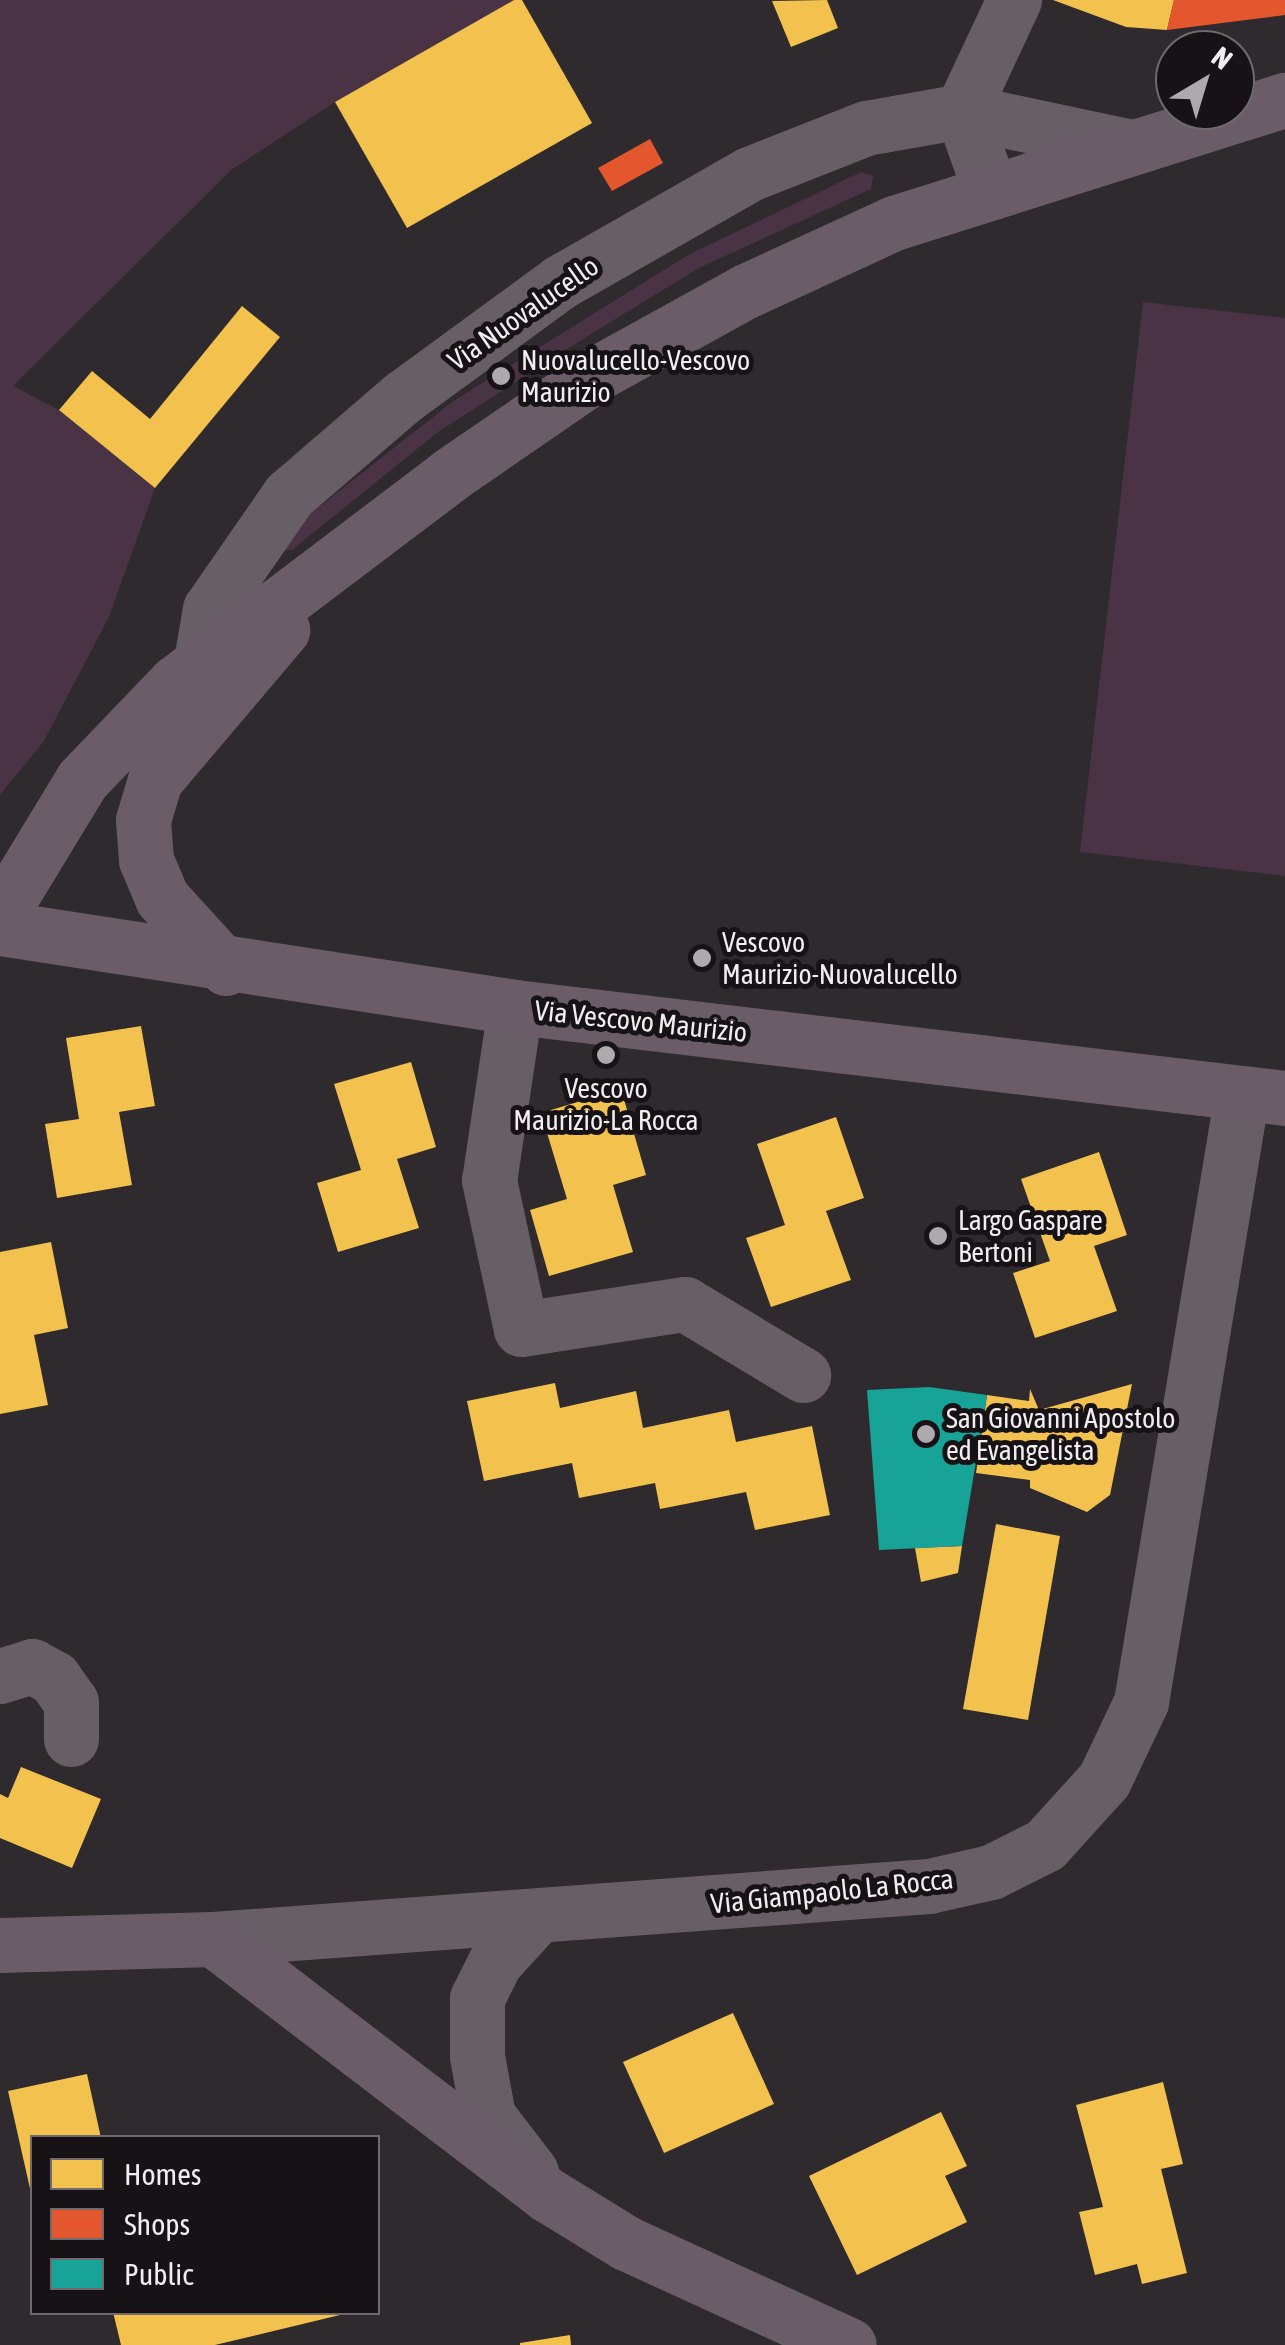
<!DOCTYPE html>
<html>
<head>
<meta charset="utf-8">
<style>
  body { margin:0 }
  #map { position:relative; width:1285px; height:2345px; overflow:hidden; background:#2e2a2d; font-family:"Asap Condensed",sans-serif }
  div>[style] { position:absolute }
  .green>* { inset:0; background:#4a3345 }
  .homes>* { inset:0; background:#f2c14e }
  .shops>* { inset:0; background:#e4572e }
  .public>* { inset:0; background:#17a398 }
  .minor>* { height:55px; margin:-27.5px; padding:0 27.5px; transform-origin:27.5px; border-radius:27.5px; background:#685e66 }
  .major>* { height:55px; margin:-27.5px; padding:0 27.5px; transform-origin:27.5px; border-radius:27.5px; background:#6a5d67 }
  .dots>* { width:28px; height:28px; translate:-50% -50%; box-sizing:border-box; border:5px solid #161215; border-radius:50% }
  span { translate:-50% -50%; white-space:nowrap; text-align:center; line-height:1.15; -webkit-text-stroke:10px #161215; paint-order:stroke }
  .street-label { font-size:28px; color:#f2edf1 }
  .poi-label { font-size:28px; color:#f2edf1 }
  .left { translate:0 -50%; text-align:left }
  .legend { position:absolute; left:30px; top:2135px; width:350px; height:180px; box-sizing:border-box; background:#161215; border:2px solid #6e6a6d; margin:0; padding:12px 18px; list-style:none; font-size:30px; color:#f2edf1 }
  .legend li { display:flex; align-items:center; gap:20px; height:50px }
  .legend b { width:50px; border:2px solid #6e6a6d }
  .north { position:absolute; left:1155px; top:30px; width:100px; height:100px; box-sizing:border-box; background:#161215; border:2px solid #6e6a6d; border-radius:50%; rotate:38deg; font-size:28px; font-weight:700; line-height:40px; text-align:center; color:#f2edf1 }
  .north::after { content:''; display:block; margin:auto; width:35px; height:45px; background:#ada9ac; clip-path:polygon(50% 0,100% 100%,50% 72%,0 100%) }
</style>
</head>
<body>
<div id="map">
  <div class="green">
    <i style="clip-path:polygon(0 0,514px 0,335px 102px,231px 170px,13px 386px,59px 410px,155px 488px,109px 617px,44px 741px,0 795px)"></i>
    <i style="clip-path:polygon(861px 172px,873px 176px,871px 189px,699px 268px,586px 337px,438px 432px,292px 550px,280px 550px,281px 537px,452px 402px,688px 255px)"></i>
    <i style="clip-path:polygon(1143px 302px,1285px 318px,1285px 876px,1080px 852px)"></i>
  </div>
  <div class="homes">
    <i style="clip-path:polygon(514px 0,522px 0,592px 123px,407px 228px,335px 102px)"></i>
    <i style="clip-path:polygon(827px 0,838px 28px,791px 47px,772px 1px)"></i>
    <i style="clip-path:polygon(1053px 0,1174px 0,1167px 30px,1126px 27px)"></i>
    <i style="clip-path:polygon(242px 306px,280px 337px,155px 488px,59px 410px,92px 371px,150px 419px)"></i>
    <i style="clip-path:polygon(141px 1026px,155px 1106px,119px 1112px,132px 1185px,57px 1198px,45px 1124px,79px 1119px,66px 1038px)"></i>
    <i style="clip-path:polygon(411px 1062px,436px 1147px,397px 1159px,419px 1228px,338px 1252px,317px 1183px,361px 1170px,334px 1084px)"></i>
    <i style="clip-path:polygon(621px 1089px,646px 1175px,613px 1185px,633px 1252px,549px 1276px,530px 1210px,567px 1199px,541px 1113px)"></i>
    <i style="clip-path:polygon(836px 1117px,864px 1198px,826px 1211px,851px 1280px,771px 1307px,746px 1238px,785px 1225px,757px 1144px)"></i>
    <i style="clip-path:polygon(1099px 1152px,1127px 1235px,1094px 1246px,1117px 1311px,1035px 1338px,1013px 1273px,1050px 1261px,1021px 1179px)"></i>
    <i style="clip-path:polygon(51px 1242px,68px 1328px,34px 1335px,48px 1405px,0 1414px,0 1252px)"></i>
    <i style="clip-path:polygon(555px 1383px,560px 1408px,636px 1391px,643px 1428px,729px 1410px,736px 1442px,812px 1426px,830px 1515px,755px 1530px,746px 1492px,660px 1509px,655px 1483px,579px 1498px,572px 1463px,484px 1481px,467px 1401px)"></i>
    <i style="clip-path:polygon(1132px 1384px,1110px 1495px,1087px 1512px,1030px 1488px,1030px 1480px,976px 1473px,987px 1395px,1029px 1401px,1030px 1389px,1039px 1410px)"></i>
    <i style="clip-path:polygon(996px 1524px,1060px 1536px,1028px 1720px,963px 1709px)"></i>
    <i style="clip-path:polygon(962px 1546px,958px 1573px,921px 1582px,915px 1548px)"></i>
    <i style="clip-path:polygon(21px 1767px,101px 1799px,72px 1868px,0 1838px,0 1794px,8px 1798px)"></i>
    <i style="clip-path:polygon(733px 2013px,774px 2104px,664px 2153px,623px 2062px)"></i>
    <i style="clip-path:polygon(87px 2074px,101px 2138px,32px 2138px,31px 2193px,8px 2091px)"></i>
    <i style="clip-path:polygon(1163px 2082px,1183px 2164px,1161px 2169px,1187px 2273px,1142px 2284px,1137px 2264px,1095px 2275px,1079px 2212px,1103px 2207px,1076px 2105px)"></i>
    <i style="clip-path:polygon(941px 2112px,967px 2166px,945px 2176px,967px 2222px,857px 2275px,809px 2176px)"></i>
    <i style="clip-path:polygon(113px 2312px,344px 2312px,344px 2314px,215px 2345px,121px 2345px)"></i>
    <i style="clip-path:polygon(570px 2335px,571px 2345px,520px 2345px,520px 2343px)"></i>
  </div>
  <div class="shops">
    <i style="clip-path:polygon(1174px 0,1285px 0,1285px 15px,1167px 30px)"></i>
    <i style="clip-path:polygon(650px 139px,663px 163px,612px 191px,598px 168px)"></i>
  </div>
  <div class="public">
    <i style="clip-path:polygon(929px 1387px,987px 1395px,962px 1546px,879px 1550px,867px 1390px)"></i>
  </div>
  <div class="minor">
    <i style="left:990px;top:190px;width:84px;rotate:-109.5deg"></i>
    <i style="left:962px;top:111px;width:123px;rotate:-64.9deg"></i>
    <i style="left:201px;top:661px;width:53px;rotate:-80.2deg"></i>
    <i style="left:210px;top:609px;width:139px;rotate:-55.3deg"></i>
    <i style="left:289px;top:495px;width:150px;rotate:-40.7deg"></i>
    <i style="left:403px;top:397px;width:195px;rotate:-36.2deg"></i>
    <i style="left:560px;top:282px;width:218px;rotate:-29.7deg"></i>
    <i style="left:749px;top:174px;width:126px;rotate:-21.5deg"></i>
    <i style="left:866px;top:128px;width:97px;rotate:-10deg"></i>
    <i style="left:962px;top:111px;width:174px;rotate:12deg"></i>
    <i style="left:515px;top:1007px;width:175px;rotate:98.5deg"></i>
    <i style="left:489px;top:1180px;width:152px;rotate:77.9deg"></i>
    <i style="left:521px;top:1329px;width:166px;rotate:-8.7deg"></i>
    <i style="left:685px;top:1304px;width:138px;rotate:31deg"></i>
    <i style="left:0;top:1676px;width:34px;rotate:-17deg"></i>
    <i style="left:32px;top:1666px;width:25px;rotate:29deg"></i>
    <i style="left:54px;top:1678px;width:29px;rotate:55deg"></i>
    <i style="left:71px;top:1702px;width:37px;rotate:90deg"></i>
    <i style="left:213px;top:1939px;width:718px;rotate:-4.23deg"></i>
    <i style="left:929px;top:1886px;width:64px;rotate:-12.7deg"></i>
    <i style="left:991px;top:1872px;width:60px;rotate:-26.6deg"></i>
    <i style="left:1045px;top:1845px;width:88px;rotate:-47.8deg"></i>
    <i style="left:1104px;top:1780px;width:86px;rotate:-64.6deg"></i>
    <i style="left:1141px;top:1702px;width:617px;rotate:-80.58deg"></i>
    <i style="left:531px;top:2172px;width:71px;rotate:-127.5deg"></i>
    <i style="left:488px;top:2116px;width:61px;rotate:-100.4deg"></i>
    <i style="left:477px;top:2056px;width:58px;rotate:-90deg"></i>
    <i style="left:477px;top:1998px;width:40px;rotate:-63.4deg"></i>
    <i style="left:495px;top:1962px;width:62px;rotate:-47.6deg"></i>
  </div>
  <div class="major">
    <i style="left:0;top:915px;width:158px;rotate:-58.7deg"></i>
    <i style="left:82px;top:780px;width:134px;rotate:-46.2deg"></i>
    <i style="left:175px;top:683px;width:346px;rotate:-37.1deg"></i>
    <i style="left:451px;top:474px;width:182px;rotate:-34.5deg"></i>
    <i style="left:601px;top:371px;width:166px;rotate:-28.9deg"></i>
    <i style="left:746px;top:291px;width:163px;rotate:-24.7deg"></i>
    <i style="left:894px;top:223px;width:410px;rotate:-17.5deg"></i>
    <i style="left:0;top:928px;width:521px;rotate:8.72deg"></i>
    <i style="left:515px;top:1007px;width:775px;rotate:6.74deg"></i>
    <i style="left:226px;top:968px;width:95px;rotate:-132.4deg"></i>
    <i style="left:162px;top:898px;width:41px;rotate:-112.8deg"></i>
    <i style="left:146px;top:860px;width:40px;rotate:-94.3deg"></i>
    <i style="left:143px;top:820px;width:42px;rotate:-73.3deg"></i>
    <i style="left:155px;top:780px;width:197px;rotate:-49.7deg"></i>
    <i style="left:0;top:1945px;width:213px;rotate:-1.6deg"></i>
    <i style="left:213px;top:1939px;width:422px;rotate:37.4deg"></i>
    <i style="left:548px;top:2195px;width:92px;rotate:31.6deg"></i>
    <i style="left:626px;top:2243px;width:245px;rotate:24.6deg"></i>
  </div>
  <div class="dots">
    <i style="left:501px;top:376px;background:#ada9ac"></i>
    <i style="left:702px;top:958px;background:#ada9ac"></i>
    <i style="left:606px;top:1055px;background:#ada9ac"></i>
    <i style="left:938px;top:1236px;background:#ada9ac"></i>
    <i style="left:926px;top:1434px;background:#ada9ac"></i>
  </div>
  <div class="street-label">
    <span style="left:523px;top:313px;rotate:-35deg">Via Nuovalucello</span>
    <span style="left:641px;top:1021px;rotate:6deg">Via Vescovo Maurizio</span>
    <span style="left:832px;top:1891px;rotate:-6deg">Via Giampaolo La Rocca</span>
  </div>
  <div class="poi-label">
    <span class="left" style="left:521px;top:376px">Nuovalucello-Vescovo<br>Maurizio</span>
    <span class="left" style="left:722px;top:958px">Vescovo<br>Maurizio-Nuovalucello</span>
    <span style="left:606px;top:1104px">Vescovo<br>Maurizio-La Rocca</span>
    <span class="left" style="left:958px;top:1236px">Largo Gaspare<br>Bertoni</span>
    <span class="left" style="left:946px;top:1434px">San Giovanni Apostolo<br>ed Evangelista</span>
  </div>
  <ul class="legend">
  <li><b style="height:28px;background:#f2c14e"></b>Homes</li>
  <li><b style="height:28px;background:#e4572e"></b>Shops</li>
  <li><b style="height:28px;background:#17a398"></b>Public</li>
  </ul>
  <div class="north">N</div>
</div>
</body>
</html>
